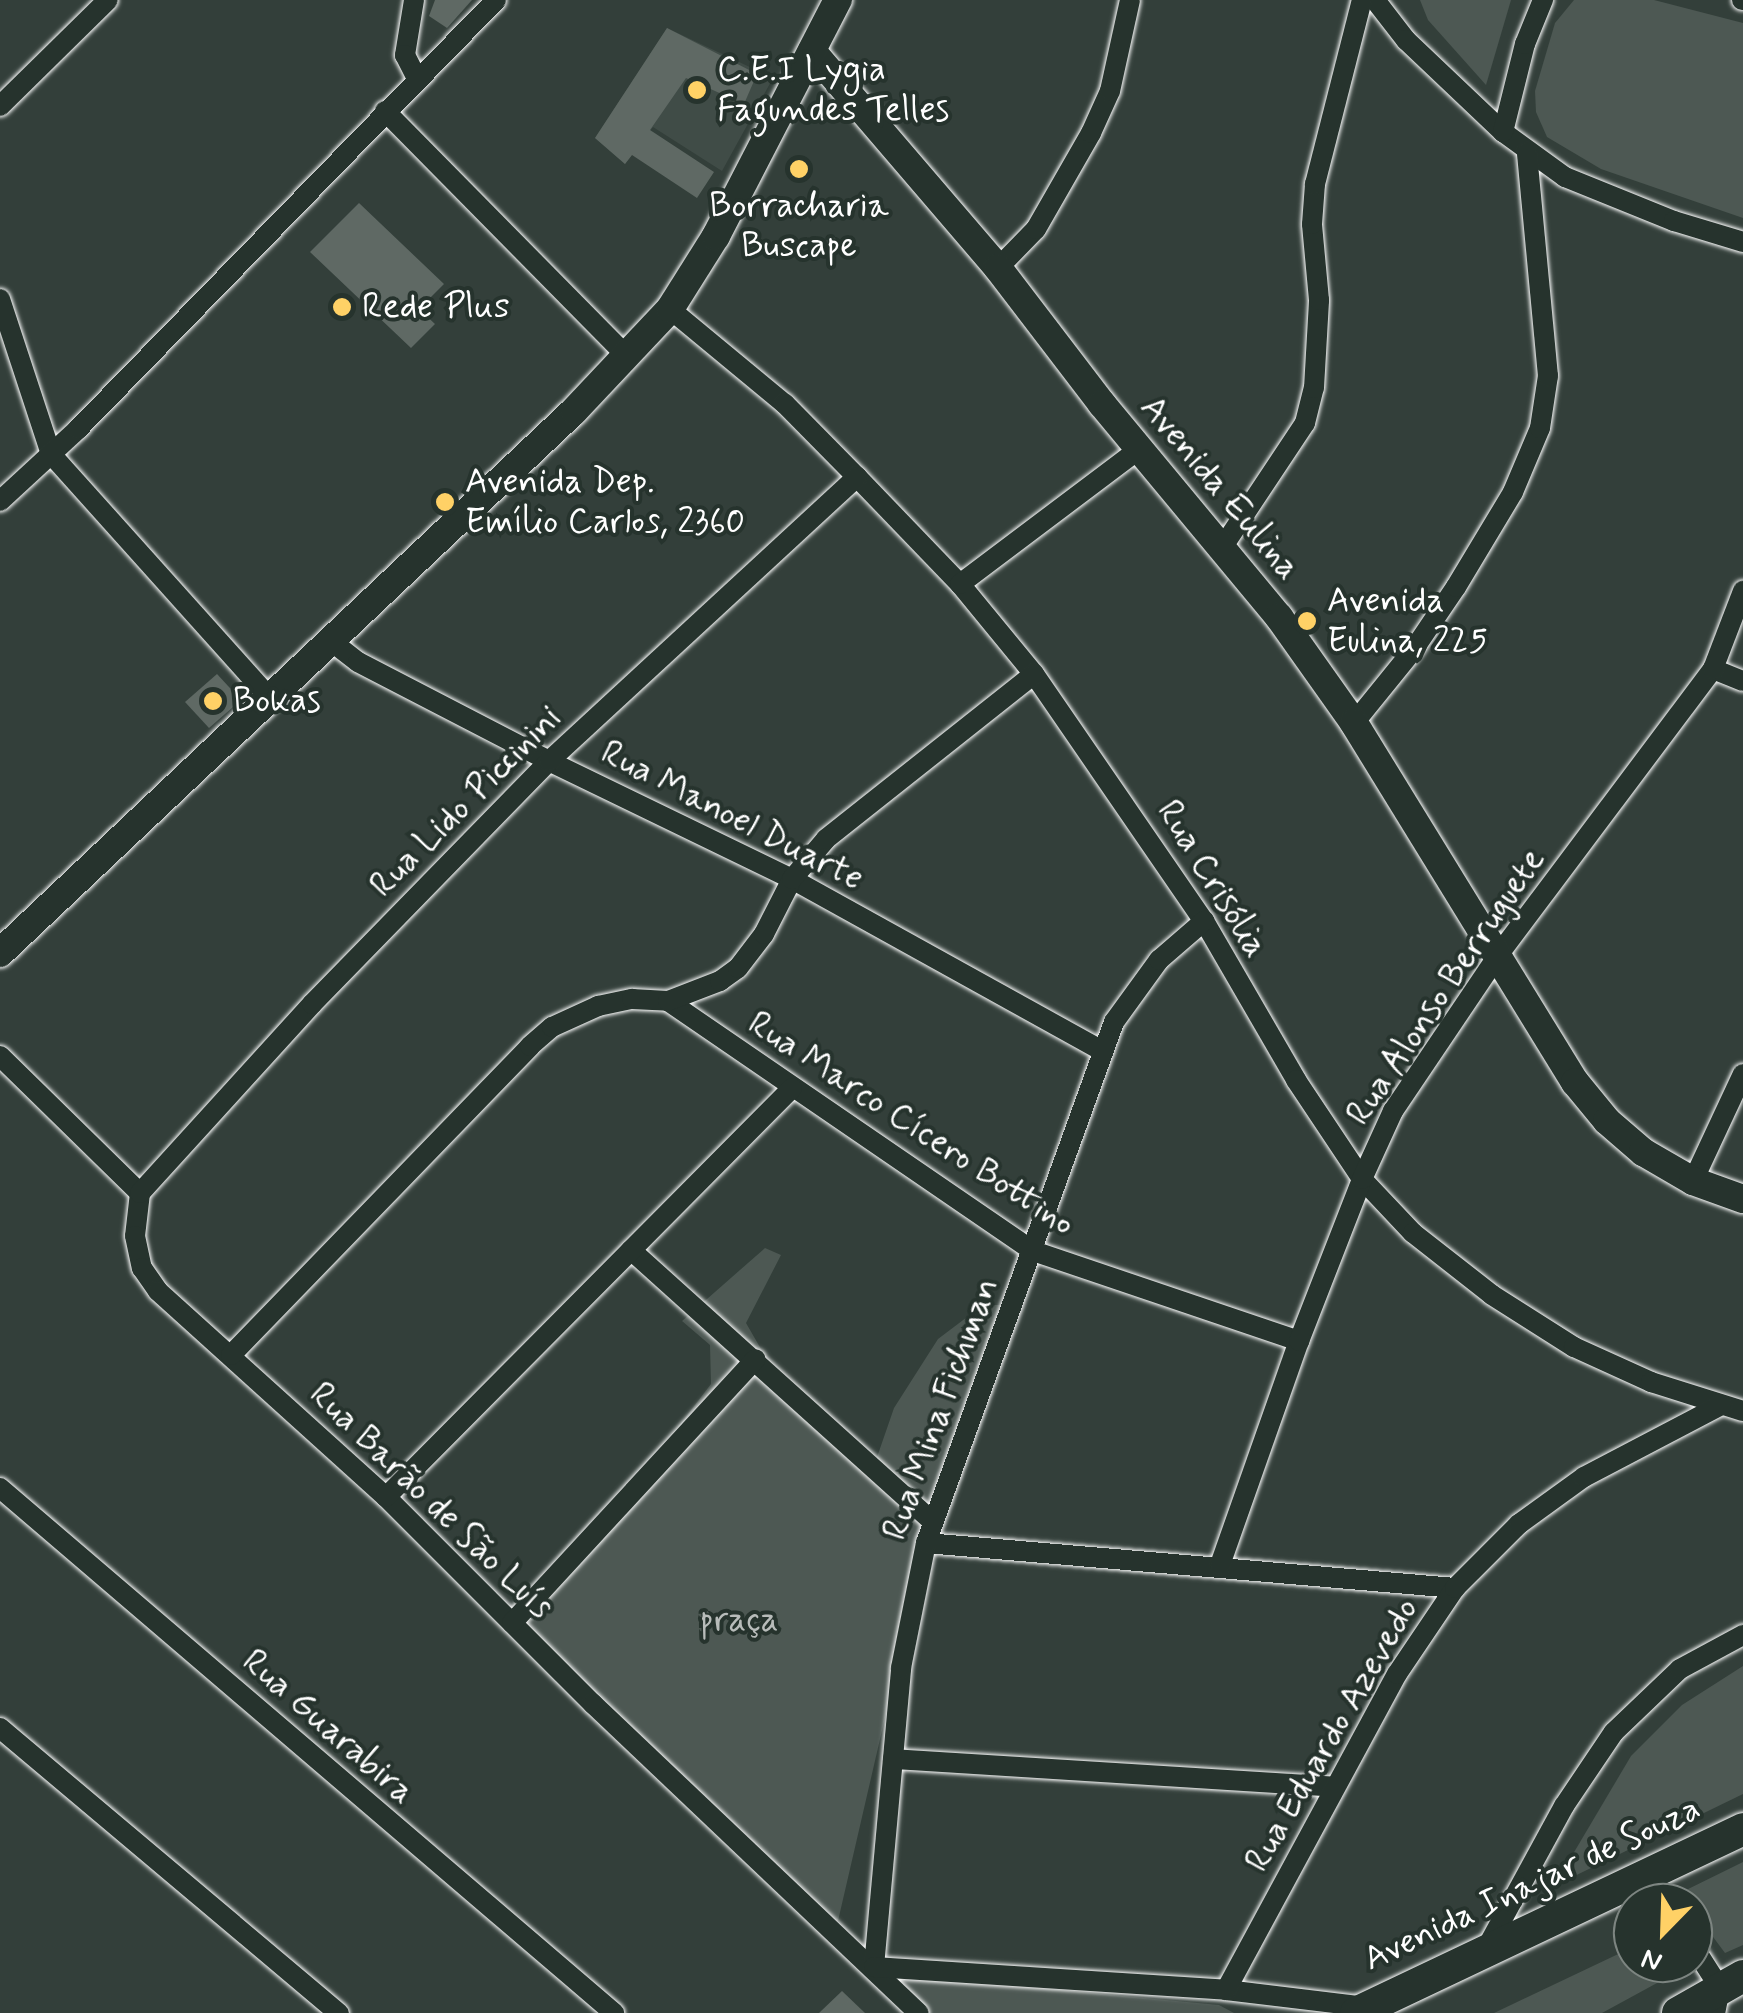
<!DOCTYPE html>
<html>
<head>
<meta charset="utf-8">
<style>
  body { margin:0 }
  #map { position:relative; width:1743px; height:2013px; overflow:hidden; background:#333f3a; font-family:Mynerve,sans-serif }
  div>[style] { position:absolute }
  .built>* { inset:0; background:#404c47 }
  .green>* { inset:0; background:#4d5853 }
  .building>* { inset:0; background:#5f6964 }
  .roads { filter:drop-shadow(0 0 2px #fff) drop-shadow(0 0 2px #fff) }
  .street>* { height:20px; margin:-10px; padding:0 10px; transform-origin:10px; border-radius:10px; background:#26332d }
  .secondary>* { height:28px; margin:-14px; padding:0 14px; transform-origin:14px; border-radius:14px; background:#26332d }
  .primary>* { height:32px; margin:-16px; padding:0 16px; transform-origin:16px; border-radius:16px; background:#26332d }
  .dots>* { width:28px; height:28px; translate:-50% -50%; box-sizing:border-box; border:5px solid #26332d; border-radius:50% }
  span { translate:-50% -50%; white-space:nowrap; text-align:center; line-height:1.15; -webkit-text-stroke:8px #26332d; paint-order:stroke }
  .poi-label { font-size:35px; color:#fff }
  .left { translate:0 -50%; text-align:left }
  .street-label { font-size:35px; color:#fff }
  .park-label { font-size:35px; color:#b8bcba }
  .north { position:absolute; left:1613px; top:1883px; width:100px; height:100px; box-sizing:border-box; background:#26332d; border:2px solid #7d8581; border-radius:50%; rotate:203deg; font-size:28px; font-weight:700; line-height:40px; text-align:center; color:#fff }
  .north::after { content:''; display:block; margin:auto; width:35px; height:45px; background:#ffd166; clip-path:polygon(50% 0,100% 100%,50% 72%,0 100%) }
</style>
</head>
<body>
<div id="map">
  <div class="built">
    <i style="clip-path:polygon(667px 28px,773px 78px,722px 171px,653px 127px,625px 164px,595px 138px)"></i>
  </div>
  <div class="green">
    <i style="clip-path:polygon(1420px 0,1511px 0,1486px 85px,1428px 20px)"></i>
    <i style="clip-path:polygon(1574px 0,1654px 0,1743px 23px,1743px 218px,1601px 169px,1547px 137px,1536px 112px,1535px 91px,1555px 23px)"></i>
    <i style="clip-path:polygon(765px 1248px,781px 1255px,746px 1323px,769px 1363px,876px 1460px,894px 1408px,938px 1339px,983px 1305px,1006px 1305px,932px 1514px,838px 1921px,812px 1919px,517px 1638px,711px 1384px,710px 1345px,682px 1321px)"></i>
    <i style="clip-path:polygon(1743px 1666px,1743px 1794px,1554px 1886px,1631px 1756px,1682px 1705px)"></i>
    <i style="clip-path:polygon(1743px 1862px,1743px 1945px,1725px 1953px,1693px 1910px,1693px 1903px,1680px 1893px)"></i>
    <i style="clip-path:polygon(1633px 1947px,1633px 1963px,1670px 1963px,1679px 1971px,1602px 2013px,1494px 2013px)"></i>
    <i style="clip-path:polygon(868px 1972px,1219px 2005px,1234px 2013px,906px 2013px)"></i>
  </div>
  <div class="building">
    <i style="clip-path:polygon(435px 0,472px 0,447px 28px,429px 16px)"></i>
    <i style="clip-path:polygon(667px 28px,757px 74px,744px 104px,686px 78px,650px 130px,714px 172px,697px 198px,632px 155px,625px 164px,595px 138px)"></i>
    <i style="clip-path:polygon(359px 203px,444px 284px,419px 309px,435px 324px,411px 348px,310px 252px)"></i>
    <i style="clip-path:polygon(217px 674px,241px 700px,209px 728px,185px 702px)"></i>
    <i style="clip-path:polygon(842px 1991px,865px 2013px,819px 2013px)"></i>
  </div>
  <div class="roads">
    <div class="street">
      <i style="left:414px;top:0;width:56px;rotate:99.3deg"></i>
      <i style="left:405px;top:55px;width:28px;rotate:63deg"></i>
      <i style="left:1375px;top:0;width:51px;rotate:52.2deg"></i>
      <i style="left:1406px;top:40px;width:134px;rotate:43.5deg"></i>
      <i style="left:1503px;top:132px;width:77px;rotate:36deg"></i>
      <i style="left:1565px;top:177px;width:118px;rotate:22deg"></i>
      <i style="left:1674px;top:221px;width:72px;rotate:16.9deg"></i>
      <i style="left:1742px;top:0;width:1px"></i>
      <i style="left:0;top:106px;width:151px;rotate:-44.5deg"></i>
      <i style="left:385px;top:111px;width:344px;rotate:45.4deg"></i>
      <i style="left:1503px;top:132px;width:91px;rotate:-76deg"></i>
      <i style="left:1525px;top:44px;width:48px;rotate:-67.8deg"></i>
      <i style="left:998px;top:268px;width:54px;rotate:-45.7deg"></i>
      <i style="left:1036px;top:229px;width:111px;rotate:-60.2deg"></i>
      <i style="left:1091px;top:133px;width:46px;rotate:-65.7deg"></i>
      <i style="left:1110px;top:91px;width:93px;rotate:-77.6deg"></i>
      <i style="left:0;top:299px;width:163px;rotate:71.8deg"></i>
      <i style="left:51px;top:454px;width:328px;rotate:48.1deg"></i>
      <i style="left:670px;top:309px;width:149px;rotate:39.6deg"></i>
      <i style="left:785px;top:404px;width:103px;rotate:45.4deg"></i>
      <i style="left:857px;top:477px;width:149px;rotate:46.1deg"></i>
      <i style="left:960px;top:584px;width:117px;rotate:50.6deg"></i>
      <i style="left:1034px;top:674px;width:300px;rotate:55.5deg"></i>
      <i style="left:1204px;top:921px;width:184px;rotate:59.9deg"></i>
      <i style="left:1296px;top:1080px;width:119px;rotate:56.3deg"></i>
      <i style="left:1362px;top:1179px;width:74px;rotate:46.6deg"></i>
      <i style="left:1413px;top:1233px;width:100px;rotate:38.1deg"></i>
      <i style="left:1492px;top:1295px;width:97px;rotate:32.4deg"></i>
      <i style="left:1574px;top:1347px;width:85px;rotate:24.4deg"></i>
      <i style="left:1651px;top:1382px;width:96px;rotate:17.5deg"></i>
      <i style="left:0;top:501px;width:106px;rotate:-42.7deg"></i>
      <i style="left:78px;top:429px;width:599px;rotate:-45.74deg"></i>
      <i style="left:1222px;top:548px;width:150px;rotate:-56.4deg"></i>
      <i style="left:1305px;top:423px;width:36px;rotate:-76deg"></i>
      <i style="left:1314px;top:388px;width:88px;rotate:-86.7deg"></i>
      <i style="left:1319px;top:300px;width:76px;rotate:-95.3deg"></i>
      <i style="left:1312px;top:224px;width:40px;rotate:-85.7deg"></i>
      <i style="left:1315px;top:184px;width:190px;rotate:-75.7deg"></i>
      <i style="left:960px;top:584px;width:224px;rotate:-37deg"></i>
      <i style="left:331px;top:641px;width:34px;rotate:38deg"></i>
      <i style="left:358px;top:662px;width:215px;rotate:27.4deg"></i>
      <i style="left:549px;top:761px;width:270px;rotate:25.9deg"></i>
      <i style="left:792px;top:879px;width:355px;rotate:29deg"></i>
      <i style="left:1713px;top:669px;width:32px;rotate:22deg"></i>
      <i style="left:1354px;top:723px;width:95px;rotate:-51deg"></i>
      <i style="left:1414px;top:649px;width:75px;rotate:-55.9deg"></i>
      <i style="left:1456px;top:587px;width:111px;rotate:-59deg"></i>
      <i style="left:1513px;top:492px;width:69px;rotate:-67.1deg"></i>
      <i style="left:1540px;top:428px;width:53px;rotate:-81.3deg"></i>
      <i style="left:1548px;top:376px;width:225px;rotate:-95.4deg"></i>
      <i style="left:668px;top:1001px;width:442px;rotate:34.4deg"></i>
      <i style="left:1033px;top:1251px;width:281px;rotate:18.7deg"></i>
      <i style="left:0;top:1056px;width:196px;rotate:44.4deg"></i>
      <i style="left:140px;top:1193px;width:43px;rotate:96.6deg"></i>
      <i style="left:135px;top:1236px;width:33px;rotate:78deg"></i>
      <i style="left:142px;top:1268px;width:28px;rotate:55deg"></i>
      <i style="left:158px;top:1291px;width:307px;rotate:42.1deg"></i>
      <i style="left:386px;top:1497px;width:293px;rotate:45deg"></i>
      <i style="left:593px;top:1704px;width:449px;rotate:43.5deg"></i>
      <i style="left:1693px;top:1181px;width:118px;rotate:-65deg"></i>
      <i style="left:140px;top:1193px;width:256px;rotate:-47.7deg"></i>
      <i style="left:312px;top:1004px;width:339px;rotate:-45.7deg"></i>
      <i style="left:549px;top:761px;width:419px;rotate:-42.7deg"></i>
      <i style="left:631px;top:1250px;width:406px;rotate:42deg"></i>
      <i style="left:231px;top:1355px;width:430px;rotate:-45.9deg"></i>
      <i style="left:530px;top:1046px;width:29px;rotate:-41deg"></i>
      <i style="left:552px;top:1027px;width:51px;rotate:-24.5deg"></i>
      <i style="left:598px;top:1006px;width:35px;rotate:-12deg"></i>
      <i style="left:632px;top:999px;width:36px;rotate:3deg"></i>
      <i style="left:668px;top:1001px;width:56px;rotate:-21deg"></i>
      <i style="left:720px;top:981px;width:22px;rotate:-36deg"></i>
      <i style="left:738px;top:968px;width:43px;rotate:-52.6deg"></i>
      <i style="left:764px;top:934px;width:62px;rotate:-63deg"></i>
      <i style="left:792px;top:879px;width:52px;rotate:-49.6deg"></i>
      <i style="left:826px;top:839px;width:265px;rotate:-38.4deg"></i>
      <i style="left:0;top:1488px;width:808px;rotate:40.53deg"></i>
      <i style="left:386px;top:1497px;width:576px;rotate:-45.21deg"></i>
      <i style="left:926px;top:1543px;width:531px;rotate:4.86deg"></i>
      <i style="left:1220px;top:1565px;width:238px;rotate:-70.6deg"></i>
      <i style="left:1299px;top:1341px;width:174px;rotate:-68.7deg"></i>
      <i style="left:1362px;top:1179px;width:75px;rotate:-65.5deg"></i>
      <i style="left:1393px;top:1111px;width:189px;rotate:-56deg"></i>
      <i style="left:1499px;top:954px;width:356px;rotate:-53.1deg"></i>
      <i style="left:1713px;top:669px;width:84px;rotate:-69deg"></i>
      <i style="left:512px;top:1623px;width:359px;rotate:-47.3deg"></i>
      <i style="left:0;top:1728px;width:443px;rotate:40.1deg"></i>
      <i style="left:893px;top:1759px;width:441px;rotate:3.6deg"></i>
      <i style="left:1641px;top:1877px;width:32px;rotate:54deg"></i>
      <i style="left:1693px;top:1946px;width:50px;rotate:57.3deg"></i>
      <i style="left:1720px;top:1988px;width:25px;rotate:101deg"></i>
      <i style="left:1486px;top:1949px;width:163px;rotate:-61.4deg"></i>
      <i style="left:1564px;top:1806px;width:89px;rotate:-56deg"></i>
      <i style="left:1614px;top:1732px;width:91px;rotate:-43.7deg"></i>
      <i style="left:1680px;top:1669px;width:72px;rotate:-28.4deg"></i>
      <i style="left:874px;top:1967px;width:300px;rotate:-84.8deg"></i>
      <i style="left:901px;top:1668px;width:127px;rotate:-78.7deg"></i>
      <i style="left:926px;top:1543px;width:554px;rotate:-70.16deg"></i>
      <i style="left:1114px;top:1022px;width:77px;rotate:-54deg"></i>
      <i style="left:1159px;top:960px;width:60px;rotate:-40.9deg"></i>
      <i style="left:874px;top:1967px;width:353px;rotate:3.7deg"></i>
      <i style="left:1226px;top:1990px;width:141px;rotate:6.9deg"></i>
      <i style="left:1226px;top:1990px;width:359px;rotate:-61.6deg"></i>
      <i style="left:1397px;top:1674px;width:104px;rotate:-56deg"></i>
      <i style="left:1455px;top:1588px;width:91px;rotate:-45deg"></i>
      <i style="left:1519px;top:1524px;width:80px;rotate:-35.9deg"></i>
      <i style="left:1584px;top:1477px;width:155px;rotate:-27.7deg"></i>
    </div>
    <div class="secondary">
      <i style="left:812px;top:51px;width:286px;rotate:49.4deg"></i>
      <i style="left:998px;top:268px;width:171px;rotate:52.6deg"></i>
      <i style="left:1102px;top:404px;width:277px;rotate:50.3deg"></i>
      <i style="left:1279px;top:617px;width:130px;rotate:54.7deg"></i>
      <i style="left:1354px;top:723px;width:422px;rotate:58.4deg"></i>
      <i style="left:1575px;top:1082px;width:50px;rotate:50.6deg"></i>
      <i style="left:1607px;top:1121px;width:48px;rotate:40.7deg"></i>
      <i style="left:1643px;top:1152px;width:58px;rotate:30.1deg"></i>
      <i style="left:1693px;top:1181px;width:53px;rotate:19.8deg"></i>
      <i style="left:0;top:953px;width:789px;rotate:-43.36deg"></i>
      <i style="left:574px;top:411px;width:140px;rotate:-46.7deg"></i>
      <i style="left:670px;top:309px;width:86px;rotate:-57.8deg"></i>
      <i style="left:716px;top:236px;width:266px;rotate:-62.7deg"></i>
    </div>
    <div class="primary">
      <i style="left:1356px;top:2013px;width:429px;rotate:-25.4deg"></i>
      <i style="left:1678px;top:2013px;width:75px;rotate:-29.6deg"></i>
    </div>
  </div>
  <div class="dots">
    <i style="left:697px;top:90px;background:#ffd166"></i>
    <i style="left:799px;top:169px;background:#ffd166"></i>
    <i style="left:342px;top:307px;background:#ffd166"></i>
    <i style="left:445px;top:502px;background:#ffd166"></i>
    <i style="left:1307px;top:621px;background:#ffd166"></i>
    <i style="left:213px;top:701px;background:#ffd166"></i>
  </div>
  <div class="poi-label">
    <span class="left" style="left:717px;top:90px">C.E.I Lygia<br>Fagundes Telles</span>
    <span style="left:799px;top:226px">Borracharia<br>Buscape</span>
    <span class="left" style="left:362px;top:307px">Rede Plus</span>
    <span class="left" style="left:465px;top:502px">Avenida Dep.<br>Emílio Carlos, 2360</span>
    <span class="left" style="left:1327px;top:621px">Avenida<br>Eulina, 225</span>
    <span class="left" style="left:233px;top:701px">Bokas</span>
  </div>
  <div class="street-label">
    <span style="left:1220px;top:488px;rotate:50deg">Avenida Eulina</span>
    <span style="left:466px;top:802px;rotate:-45deg">Rua Lido Piccinini</span>
    <span style="left:732px;top:816px;rotate:27deg">Rua Manoel Duarte</span>
    <span style="left:1212px;top:879px;rotate:58deg">Rua Crisólia</span>
    <span style="left:1446px;top:987px;rotate:-56deg">Rua Alonso Berruguete</span>
    <span style="left:911px;top:1124px;rotate:33deg">Rua Marco Cícero Bottino</span>
    <span style="left:941px;top:1409px;rotate:-70deg">Rua Mina Fichman</span>
    <span style="left:431px;top:1501px;rotate:44deg">Rua Barão de São Luís</span>
    <span style="left:328px;top:1727px;rotate:41deg">Rua Guarabira</span>
    <span style="left:1332px;top:1735px;rotate:-60deg">Rua Eduardo Azevedo</span>
    <span style="left:1532px;top:1884px;rotate:-25deg">Avenida Inajar de Souza</span>
  </div>
  <div class="park-label">
    <span style="left:739px;top:1620px">praça</span>
  </div>
  <div class="north">N</div>
</div>
</body>
</html>
